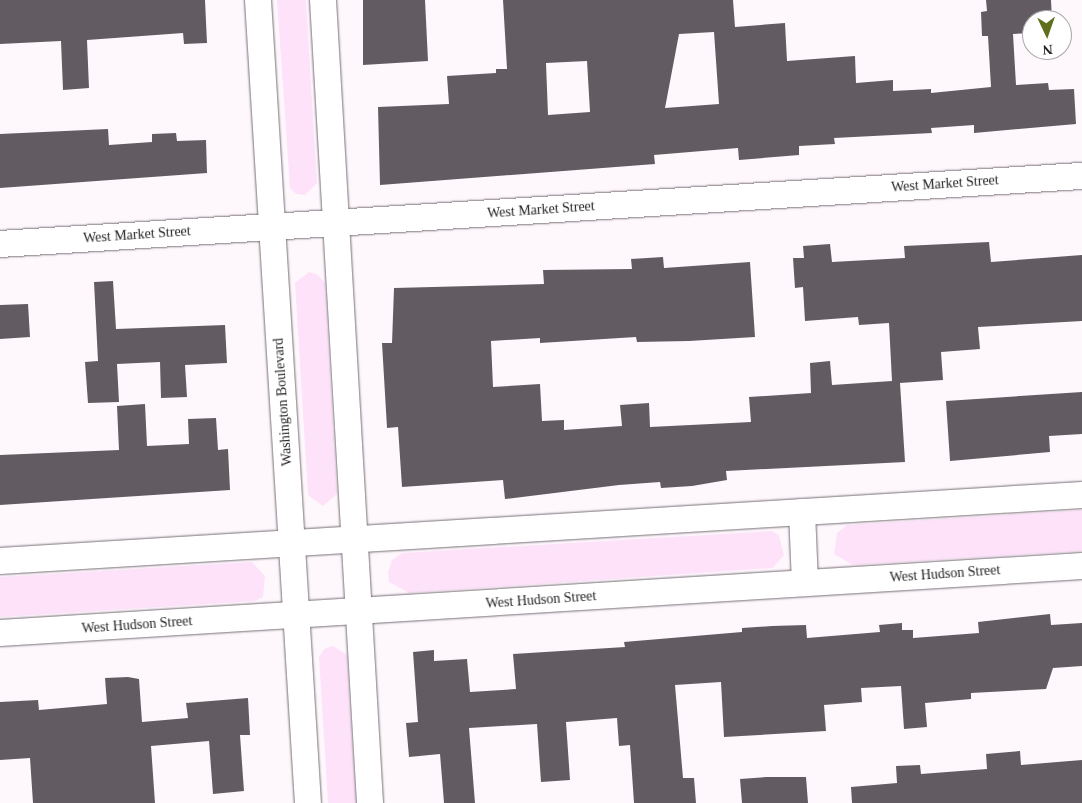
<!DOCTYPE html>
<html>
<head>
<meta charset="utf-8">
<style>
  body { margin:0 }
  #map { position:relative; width:1082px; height:803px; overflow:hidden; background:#fef8fd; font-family:"Times New Roman",serif }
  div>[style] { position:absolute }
  .green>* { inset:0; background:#fee2fa }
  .building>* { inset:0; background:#635b62 }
  .roads { filter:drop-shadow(0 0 1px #776f76) drop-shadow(0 0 1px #776f76) }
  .minor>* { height:26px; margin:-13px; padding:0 13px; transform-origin:13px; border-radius:13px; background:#fff }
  span { translate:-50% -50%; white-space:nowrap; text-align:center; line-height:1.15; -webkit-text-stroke:5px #fff; paint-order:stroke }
  .street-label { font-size:14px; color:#262326 }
  .north { position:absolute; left:1022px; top:10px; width:50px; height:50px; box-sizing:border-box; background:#fff; border:1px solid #a8a7a8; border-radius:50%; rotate:177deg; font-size:14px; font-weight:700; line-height:20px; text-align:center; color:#262326 }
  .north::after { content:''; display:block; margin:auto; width:18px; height:22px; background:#5f701d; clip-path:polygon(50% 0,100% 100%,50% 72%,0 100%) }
</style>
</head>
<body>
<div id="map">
  <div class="green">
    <i style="clip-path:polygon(277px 0,306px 0,317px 183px,305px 195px,296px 194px,290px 188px)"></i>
    <i style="clip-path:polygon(309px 272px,318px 275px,325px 283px,337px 494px,323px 506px,308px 495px,295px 283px)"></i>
    <i style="clip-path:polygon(1082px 510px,1082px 551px,853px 565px,834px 554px,837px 533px,847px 525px)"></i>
    <i style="clip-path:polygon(772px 531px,779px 535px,784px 555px,773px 568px,409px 593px,389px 582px,388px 572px,392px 560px,402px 553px)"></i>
    <i style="clip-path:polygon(252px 562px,265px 576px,263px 597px,255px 601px,0 617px,0 577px)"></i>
    <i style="clip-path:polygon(333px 646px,347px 655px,356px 803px,328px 803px,319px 657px,324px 649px)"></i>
  </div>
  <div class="building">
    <i style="clip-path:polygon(0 0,205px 0,207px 43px,184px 44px,183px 33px,87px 40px,89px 88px,63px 90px,61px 41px,0 44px)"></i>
    <i style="clip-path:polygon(363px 0,425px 0,428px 61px,363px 65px)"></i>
    <i style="clip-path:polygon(evenodd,503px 0,733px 0,735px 27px,785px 23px,787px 61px,855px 56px,856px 83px,893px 80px,893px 91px,931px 89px,931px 93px,991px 87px,988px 36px,982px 36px,981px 12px,987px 11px,986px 0,1051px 0,1052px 20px,1032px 20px,1032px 33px,1013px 34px,1016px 85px,1048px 83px,1049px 90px,1074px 89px,1076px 124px,974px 133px,974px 125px,931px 128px,932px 133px,834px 138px,835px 144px,799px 146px,799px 155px,739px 160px,738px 148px,654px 155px,655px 164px,380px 185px,378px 107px,449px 104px,447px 76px,496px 73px,496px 69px,507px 69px,503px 0,714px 32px,719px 104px,665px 108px,679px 34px,714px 32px,503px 0,587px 61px,590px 112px,548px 115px,546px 63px,587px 61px)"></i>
    <i style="clip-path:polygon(108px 129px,109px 145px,152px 142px,152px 134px,176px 133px,177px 141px,206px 140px,207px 173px,0 188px,0 134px)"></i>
    <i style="clip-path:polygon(989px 242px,991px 262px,1082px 255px,1082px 321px,978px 327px,980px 349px,941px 352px,943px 380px,900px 383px,905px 462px,726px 471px,727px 480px,692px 486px,661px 488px,660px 482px,619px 485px,505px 499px,503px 480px,402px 487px,398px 427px,387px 428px,382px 343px,392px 343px,394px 288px,544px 284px,543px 270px,632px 269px,631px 259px,663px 257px,664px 268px,750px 262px,755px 337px,689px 341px,637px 342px,636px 337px,540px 343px,540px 338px,491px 341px,493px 387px,540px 384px,542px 421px,564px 420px,564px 430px,622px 426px,620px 405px,649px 403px,650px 427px,751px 422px,749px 397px,811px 393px,810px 363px,830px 361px,832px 385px,892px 381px,889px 323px,859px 325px,858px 317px,805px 321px,803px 287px,795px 288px,793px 258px,804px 258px,803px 246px,830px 244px,832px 262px,905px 258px,904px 246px)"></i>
    <i style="clip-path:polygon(113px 281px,116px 329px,225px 325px,227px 363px,185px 365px,187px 397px,161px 398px,160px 362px,117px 364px,119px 402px,88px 403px,85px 362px,98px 361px,94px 282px)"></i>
    <i style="clip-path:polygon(28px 304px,30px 337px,0 339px,0 305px)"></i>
    <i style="clip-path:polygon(1082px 392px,1082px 434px,1049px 436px,1050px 452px,950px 461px,946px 401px)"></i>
    <i style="clip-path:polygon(145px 404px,147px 446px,189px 444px,188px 419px,216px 418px,218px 450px,228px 449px,230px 490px,0 505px,0 455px,119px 450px,117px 406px)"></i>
    <i style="clip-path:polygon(1050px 614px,1051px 625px,1082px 623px,1082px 666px,1053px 668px,1046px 689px,971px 693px,971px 699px,925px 703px,927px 727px,904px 729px,901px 686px,861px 688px,862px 702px,824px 705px,826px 731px,724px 737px,721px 682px,675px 685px,683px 778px,694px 778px,696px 803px,634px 803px,630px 745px,619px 746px,617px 718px,566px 722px,570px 780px,541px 782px,537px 724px,469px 728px,475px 803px,444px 803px,440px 754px,409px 757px,406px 723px,418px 722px,413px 652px,434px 650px,434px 661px,467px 659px,470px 692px,516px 689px,513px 654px,625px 647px,624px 642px,742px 632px,742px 628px,772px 626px,806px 625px,807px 638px,880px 632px,879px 625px,902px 623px,902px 630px,913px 630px,913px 638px,979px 633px,978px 622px)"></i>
    <i style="clip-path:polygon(128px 677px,139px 679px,142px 722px,188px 718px,186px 703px,248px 698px,250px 735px,240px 735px,244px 791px,213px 794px,209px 741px,151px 746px,155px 803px,33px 803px,30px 758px,0 760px,0 702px,38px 700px,39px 710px,107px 704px,105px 678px)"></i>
    <i style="clip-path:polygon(1020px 751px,1021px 765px,1082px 760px,1082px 803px,852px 803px,851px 787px,897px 783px,896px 766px,920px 765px,921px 774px,987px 769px,986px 754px)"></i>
    <i style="clip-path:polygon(766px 777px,806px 777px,808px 803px,742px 803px,740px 779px)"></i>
  </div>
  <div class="roads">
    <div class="minor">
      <i style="left:258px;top:0;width:805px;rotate:86.44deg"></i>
      <i style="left:323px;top:0;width:804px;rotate:86.65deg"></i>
      <i style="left:0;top:244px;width:1084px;rotate:-3.6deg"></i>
      <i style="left:802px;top:512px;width:71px;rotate:87.6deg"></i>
      <i style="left:0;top:561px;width:1084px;rotate:-3.49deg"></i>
      <i style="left:0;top:633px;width:1084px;rotate:-3.54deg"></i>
    </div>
  </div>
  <div class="street-label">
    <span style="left:945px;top:184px;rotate:-4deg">West Market Street</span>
    <span style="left:541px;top:210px;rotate:-4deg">West Market Street</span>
    <span style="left:137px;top:235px;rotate:-4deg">West Market Street</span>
    <span style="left:283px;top:402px;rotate:-94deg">Washington Boulevard</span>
    <span style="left:945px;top:574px;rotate:-4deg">West Hudson Street</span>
    <span style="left:541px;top:600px;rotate:-4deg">West Hudson Street</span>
    <span style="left:137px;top:625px;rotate:-4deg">West Hudson Street</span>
  </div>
  <div class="north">N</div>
</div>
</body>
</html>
